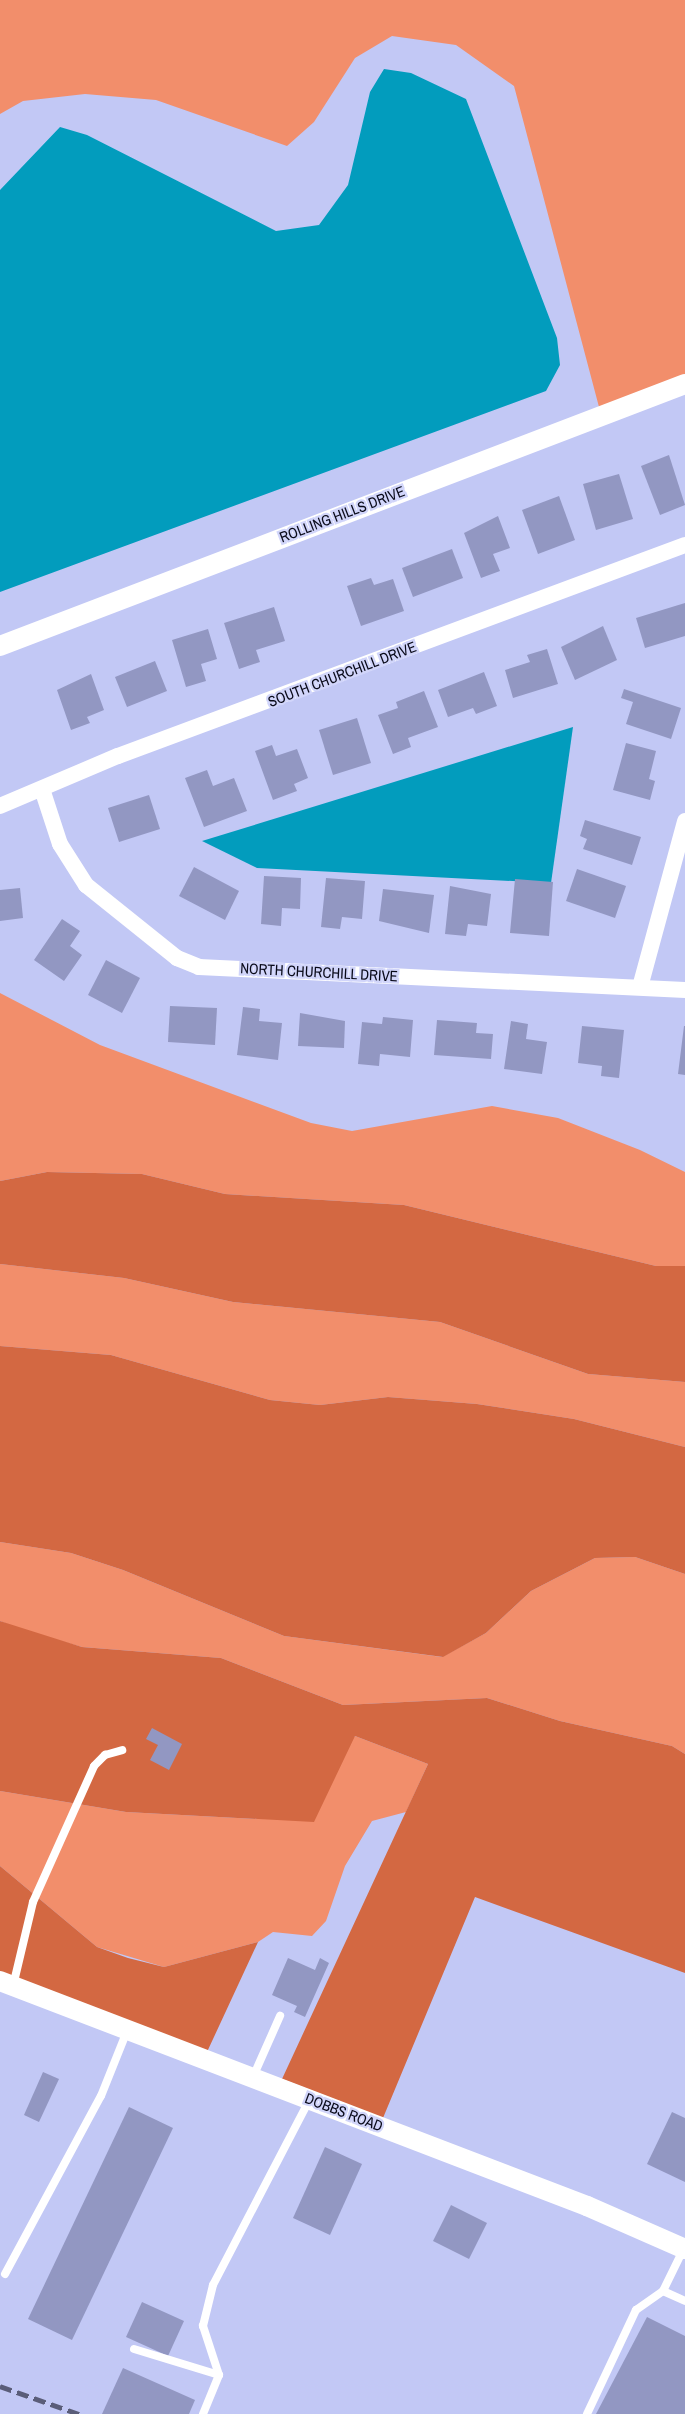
<!DOCTYPE html>
<html>
<head>
<meta charset="utf-8">
<style>
  body { margin:0 }
  #map { position:relative; width:685px; height:2414px; overflow:hidden; background:#c2c8f5; font-family:"Archivo Narrow",sans-serif }
  div>[style] { position:absolute }
  .green>* { inset:0; background:#f28e6b }
  .forest>* { inset:0; background:#d36842 }
  .water>* { inset:0; background:#029cbd }
  .building>* { inset:0; background:#9297c2 }
  .service>* { height:8px; margin:-4px; padding:0 4px; transform-origin:4px; border-radius:4px; background:#fff }
  .minor>* { height:16px; margin:-8px; padding:0 8px; transform-origin:8px; border-radius:8px; background:#fff }
  .tertiary>* { height:20px; margin:-10px; padding:0 10px; transform-origin:10px; border-radius:10px; background:#fff }
  .rail>* { height:4.5px; margin-top:-2.25px; transform-origin:0; background:repeating-linear-gradient(90deg,#5a5d79 0 12px,transparent 0 18px) }
  span { translate:-50% -50%; white-space:nowrap; text-align:center; line-height:1.15; -webkit-text-stroke:4.5px #d1d5fa; paint-order:stroke }
  .street-label { font-size:15px; color:#090a19 }
</style>
</head>
<body>
<div id="map">
  <div class="green">
    <i style="clip-path:polygon(0 0,685px 0,685px 374px,599px 407px,514px 86px,456px 45px,392px 36px,355px 58px,314px 122px,287px 146px,156px 100px,85px 94px,23px 101px,0 114px)"></i>
    <i style="clip-path:polygon(0 993px,100px 1045px,311px 1123px,352px 1131px,492px 1106px,558px 1118px,640px 1150px,685px 1172px,685px 1266px,656px 1266px,404px 1205px,225px 1194px,142px 1174px,47px 1172px,0 1181px)"></i>
    <i style="clip-path:polygon(0 1264px,124px 1278px,233px 1302px,440px 1322px,588px 1374px,685px 1382px,685px 1447px,574px 1419px,477px 1404px,388px 1397px,320px 1405px,270px 1400px,111px 1355px,0 1346px)"></i>
    <i style="clip-path:polygon(0 1542px,71px 1553px,123px 1570px,284px 1636px,442px 1657px,486px 1633px,531px 1591px,595px 1558px,635px 1557px,685px 1574px,685px 1754px,672px 1746px,560px 1721px,487px 1698px,343px 1705px,221px 1658px,82px 1647px,25px 1631px,0 1621px)"></i>
    <i style="clip-path:polygon(355px 1736px,428px 1764px,406px 1812px,372px 1821px,345px 1866px,326px 1921px,312px 1936px,273px 1932px,258px 1942px,164px 1967px,97px 1947px,0 1866px,0 1791px,126px 1812px,256px 1819px)"></i>
  </div>
  <div class="forest">
    <i style="clip-path:polygon(47px 1172px,142px 1174px,225px 1194px,404px 1205px,656px 1266px,685px 1266px,685px 1382px,588px 1374px,440px 1322px,233px 1302px,124px 1278px,0 1264px,0 1181px)"></i>
    <i style="clip-path:polygon(0 1346px,111px 1355px,270px 1400px,320px 1405px,388px 1397px,477px 1404px,574px 1419px,685px 1447px,685px 1574px,635px 1557px,595px 1558px,531px 1591px,486px 1633px,443px 1657px,284px 1636px,123px 1570px,71px 1553px,0 1542px)"></i>
    <i style="clip-path:polygon(0 1621px,82px 1647px,221px 1658px,343px 1705px,487px 1698px,560px 1721px,672px 1746px,685px 1754px,685px 1973px,475px 1897px,383px 2118px,282px 2079px,428px 1764px,355px 1736px,314px 1822px,126px 1812px,0 1791px)"></i>
    <i style="clip-path:polygon(0 1866px,97px 1947px,128px 1958px,164px 1967px,258px 1942px,207px 2052px,0 1972px)"></i>
  </div>
  <div class="water">
    <i style="clip-path:polygon(384px 69px,411px 73px,466px 99px,557px 338px,560px 365px,546px 391px,0 592px,0 190px,60px 127px,87px 135px,276px 231px,319px 225px,348px 185px,370px 92px)"></i>
    <i style="clip-path:polygon(573px 727px,551px 883px,257px 868px,202px 841px)"></i>
  </div>
  <div class="building">
    <i style="clip-path:polygon(669px 455px,685px 505px,660px 515px,641px 466px)"></i>
    <i style="clip-path:polygon(619px 474px,633px 519px,596px 530px,583px 484px)"></i>
    <i style="clip-path:polygon(559px 496px,575px 540px,538px 554px,522px 510px)"></i>
    <i style="clip-path:polygon(498px 516px,510px 548px,493px 554px,500px 571px,481px 578px,464px 533px)"></i>
    <i style="clip-path:polygon(452px 549px,463px 578px,413px 597px,402px 568px)"></i>
    <i style="clip-path:polygon(371px 578px,374px 585px,393px 579px,404px 611px,361px 626px,347px 586px)"></i>
    <i style="clip-path:polygon(685px 603px,685px 636px,645px 648px,636px 618px)"></i>
    <i style="clip-path:polygon(274px 607px,285px 641px,256px 650px,260px 662px,239px 669px,224px 623px)"></i>
    <i style="clip-path:polygon(603px 626px,617px 660px,575px 680px,561px 647px)"></i>
    <i style="clip-path:polygon(208px 629px,217px 659px,201px 664px,206px 681px,186px 687px,172px 640px)"></i>
    <i style="clip-path:polygon(547px 649px,558px 684px,513px 698px,505px 670px,530px 662px,527px 655px)"></i>
    <i style="clip-path:polygon(155px 661px,167px 691px,127px 707px,115px 677px)"></i>
    <i style="clip-path:polygon(484px 672px,497px 706px,476px 714px,473px 708px,448px 717px,438px 690px)"></i>
    <i style="clip-path:polygon(91px 674px,104px 710px,87px 717px,90px 723px,71px 730px,57px 690px)"></i>
    <i style="clip-path:polygon(624px 689px,681px 708px,671px 739px,626px 724px,633px 702px,621px 698px)"></i>
    <i style="clip-path:polygon(424px 691px,438px 727px,408px 738px,411px 747px,393px 754px,378px 715px,398px 708px,396px 702px)"></i>
    <i style="clip-path:polygon(357px 718px,371px 763px,333px 775px,319px 730px)"></i>
    <i style="clip-path:polygon(626px 743px,656px 751px,649px 779px,655px 781px,650px 800px,613px 790px)"></i>
    <i style="clip-path:polygon(272px 745px,276px 756px,297px 749px,308px 778px,294px 784px,297px 791px,273px 800px,255px 751px)"></i>
    <i style="clip-path:polygon(207px 770px,213px 786px,234px 778px,247px 811px,204px 827px,185px 778px)"></i>
    <i style="clip-path:polygon(149px 795px,160px 829px,119px 842px,108px 808px)"></i>
    <i style="clip-path:polygon(585px 820px,641px 837px,632px 865px,583px 849px,587px 839px,580px 836px)"></i>
    <i style="clip-path:polygon(194px 867px,239px 891px,225px 920px,179px 896px)"></i>
    <i style="clip-path:polygon(577px 869px,626px 886px,615px 918px,566px 901px)"></i>
    <i style="clip-path:polygon(264px 876px,301px 878px,300px 909px,282px 908px,281px 926px,261px 924px)"></i>
    <i style="clip-path:polygon(326px 878px,365px 881px,362px 919px,342px 917px,340px 929px,321px 927px)"></i>
    <i style="clip-path:polygon(515px 879px,553px 882px,549px 936px,510px 933px)"></i>
    <i style="clip-path:polygon(450px 886px,491px 894px,487px 926px,468px 924px,466px 936px,445px 934px)"></i>
    <i style="clip-path:polygon(20px 888px,23px 918px,0 921px,0 890px)"></i>
    <i style="clip-path:polygon(383px 889px,434px 895px,429px 933px,379px 921px)"></i>
    <i style="clip-path:polygon(62px 919px,80px 931px,70px 946px,82px 955px,64px 981px,34px 960px)"></i>
    <i style="clip-path:polygon(106px 960px,140px 978px,122px 1013px,88px 995px)"></i>
    <i style="clip-path:polygon(170px 1006px,217px 1008px,215px 1045px,168px 1042px)"></i>
    <i style="clip-path:polygon(243px 1007px,260px 1009px,259px 1021px,282px 1023px,278px 1060px,237px 1055px)"></i>
    <i style="clip-path:polygon(300px 1013px,345px 1021px,344px 1048px,298px 1046px)"></i>
    <i style="clip-path:polygon(383px 1017px,413px 1020px,410px 1057px,380px 1054px,379px 1066px,358px 1064px,362px 1022px,382px 1024px)"></i>
    <i style="clip-path:polygon(437px 1020px,477px 1023px,476px 1033px,493px 1034px,491px 1059px,434px 1055px)"></i>
    <i style="clip-path:polygon(511px 1021px,528px 1024px,526px 1039px,547px 1042px,542px 1074px,504px 1069px)"></i>
    <i style="clip-path:polygon(582px 1026px,624px 1030px,619px 1078px,601px 1076px,602px 1066px,578px 1063px)"></i>
    <i style="clip-path:polygon(684px 1026px,685px 1026px,685px 1075px,678px 1074px)"></i>
    <i style="clip-path:polygon(152px 1728px,182px 1744px,169px 1770px,150px 1760px,158px 1745px,146px 1739px)"></i>
    <i style="clip-path:polygon(288px 1958px,315px 1970px,320px 1958px,329px 1963px,305px 2017px,294px 2012px,297px 2006px,272px 1995px)"></i>
    <i style="clip-path:polygon(43px 2072px,59px 2079px,39px 2122px,24px 2115px)"></i>
    <i style="clip-path:polygon(129px 2107px,173px 2128px,72px 2340px,28px 2319px)"></i>
    <i style="clip-path:polygon(672px 2112px,685px 2118px,685px 2182px,647px 2164px)"></i>
    <i style="clip-path:polygon(325px 2147px,362px 2164px,330px 2235px,293px 2218px)"></i>
    <i style="clip-path:polygon(451px 2205px,487px 2223px,469px 2259px,433px 2241px)"></i>
    <i style="clip-path:polygon(142px 2302px,184px 2321px,168px 2356px,126px 2337px)"></i>
    <i style="clip-path:polygon(647px 2317px,685px 2336px,685px 2414px,596px 2414px)"></i>
    <i style="clip-path:polygon(123px 2368px,195px 2400px,189px 2414px,102px 2414px)"></i>
  </div>
  <div class="service">
    <i style="left:13px;top:1986px;width:86px;rotate:-76.6deg"></i>
    <i style="left:33px;top:1902px;width:149px;rotate:-65.8deg"></i>
    <i style="left:94px;top:1766px;width:16px;rotate:-45deg"></i>
    <i style="left:105px;top:1755px;width:18px;rotate:-16deg"></i>
    <i style="left:253px;top:2077px;width:67px;rotate:-66.1deg"></i>
    <i style="left:5px;top:2274px;width:202px;rotate:-61.7deg"></i>
    <i style="left:101px;top:2096px;width:70px;rotate:-68.2deg"></i>
    <i style="left:663px;top:2291px;width:24px;rotate:24deg"></i>
    <i style="left:134px;top:2349px;width:89px;rotate:17deg"></i>
    <i style="left:203px;top:2414px;width:42px;rotate:-67.7deg"></i>
    <i style="left:219px;top:2375px;width:52px;rotate:-108.1deg"></i>
    <i style="left:203px;top:2326px;width:42px;rotate:-76.3deg"></i>
    <i style="left:213px;top:2285px;width:210px;rotate:-62.5deg"></i>
    <i style="left:587px;top:2414px;width:115px;rotate:-64.8deg"></i>
    <i style="left:636px;top:2310px;width:33px;rotate:-35deg"></i>
    <i style="left:663px;top:2291px;width:46px;rotate:-64deg"></i>
  </div>
  <div class="minor">
    <i style="left:42px;top:789px;width:58px;rotate:71.9deg"></i>
    <i style="left:60px;top:844px;width:49px;rotate:57.6deg"></i>
    <i style="left:86px;top:885px;width:117px;rotate:38.7deg"></i>
    <i style="left:177px;top:958px;width:24px;rotate:22deg"></i>
    <i style="left:199px;top:967px;width:487px;rotate:2.7deg"></i>
    <i style="left:0;top:806px;width:128px;rotate:-23deg"></i>
    <i style="left:118px;top:756px;width:605px;rotate:-20.41deg"></i>
    <i style="left:640px;top:987px;width:172px;rotate:-74.8deg"></i>
  </div>
  <div class="tertiary">
    <i style="left:0;top:646px;width:733px;rotate:-20.93deg"></i>
    <i style="left:0;top:1981px;width:629px;rotate:20.97deg"></i>
    <i style="left:587px;top:2206px;width:107px;rotate:23.7deg"></i>
  </div>
  <div class="rail">
    <i style="left:0;top:2386px;width:84px;rotate:19.5deg"></i>
  </div>
  <div class="street-label">
    <span style="left:342px;top:514px;rotate:-21deg">ROLLING HILLS DRIVE</span>
    <span style="left:342px;top:674px;rotate:-21deg">SOUTH CHURCHILL DRIVE</span>
    <span style="left:319px;top:972px;rotate:3deg">NORTH CHURCHILL DRIVE</span>
    <span style="left:344px;top:2112px;rotate:21deg">DOBBS ROAD</span>
  </div>
</div>
</body>
</html>
